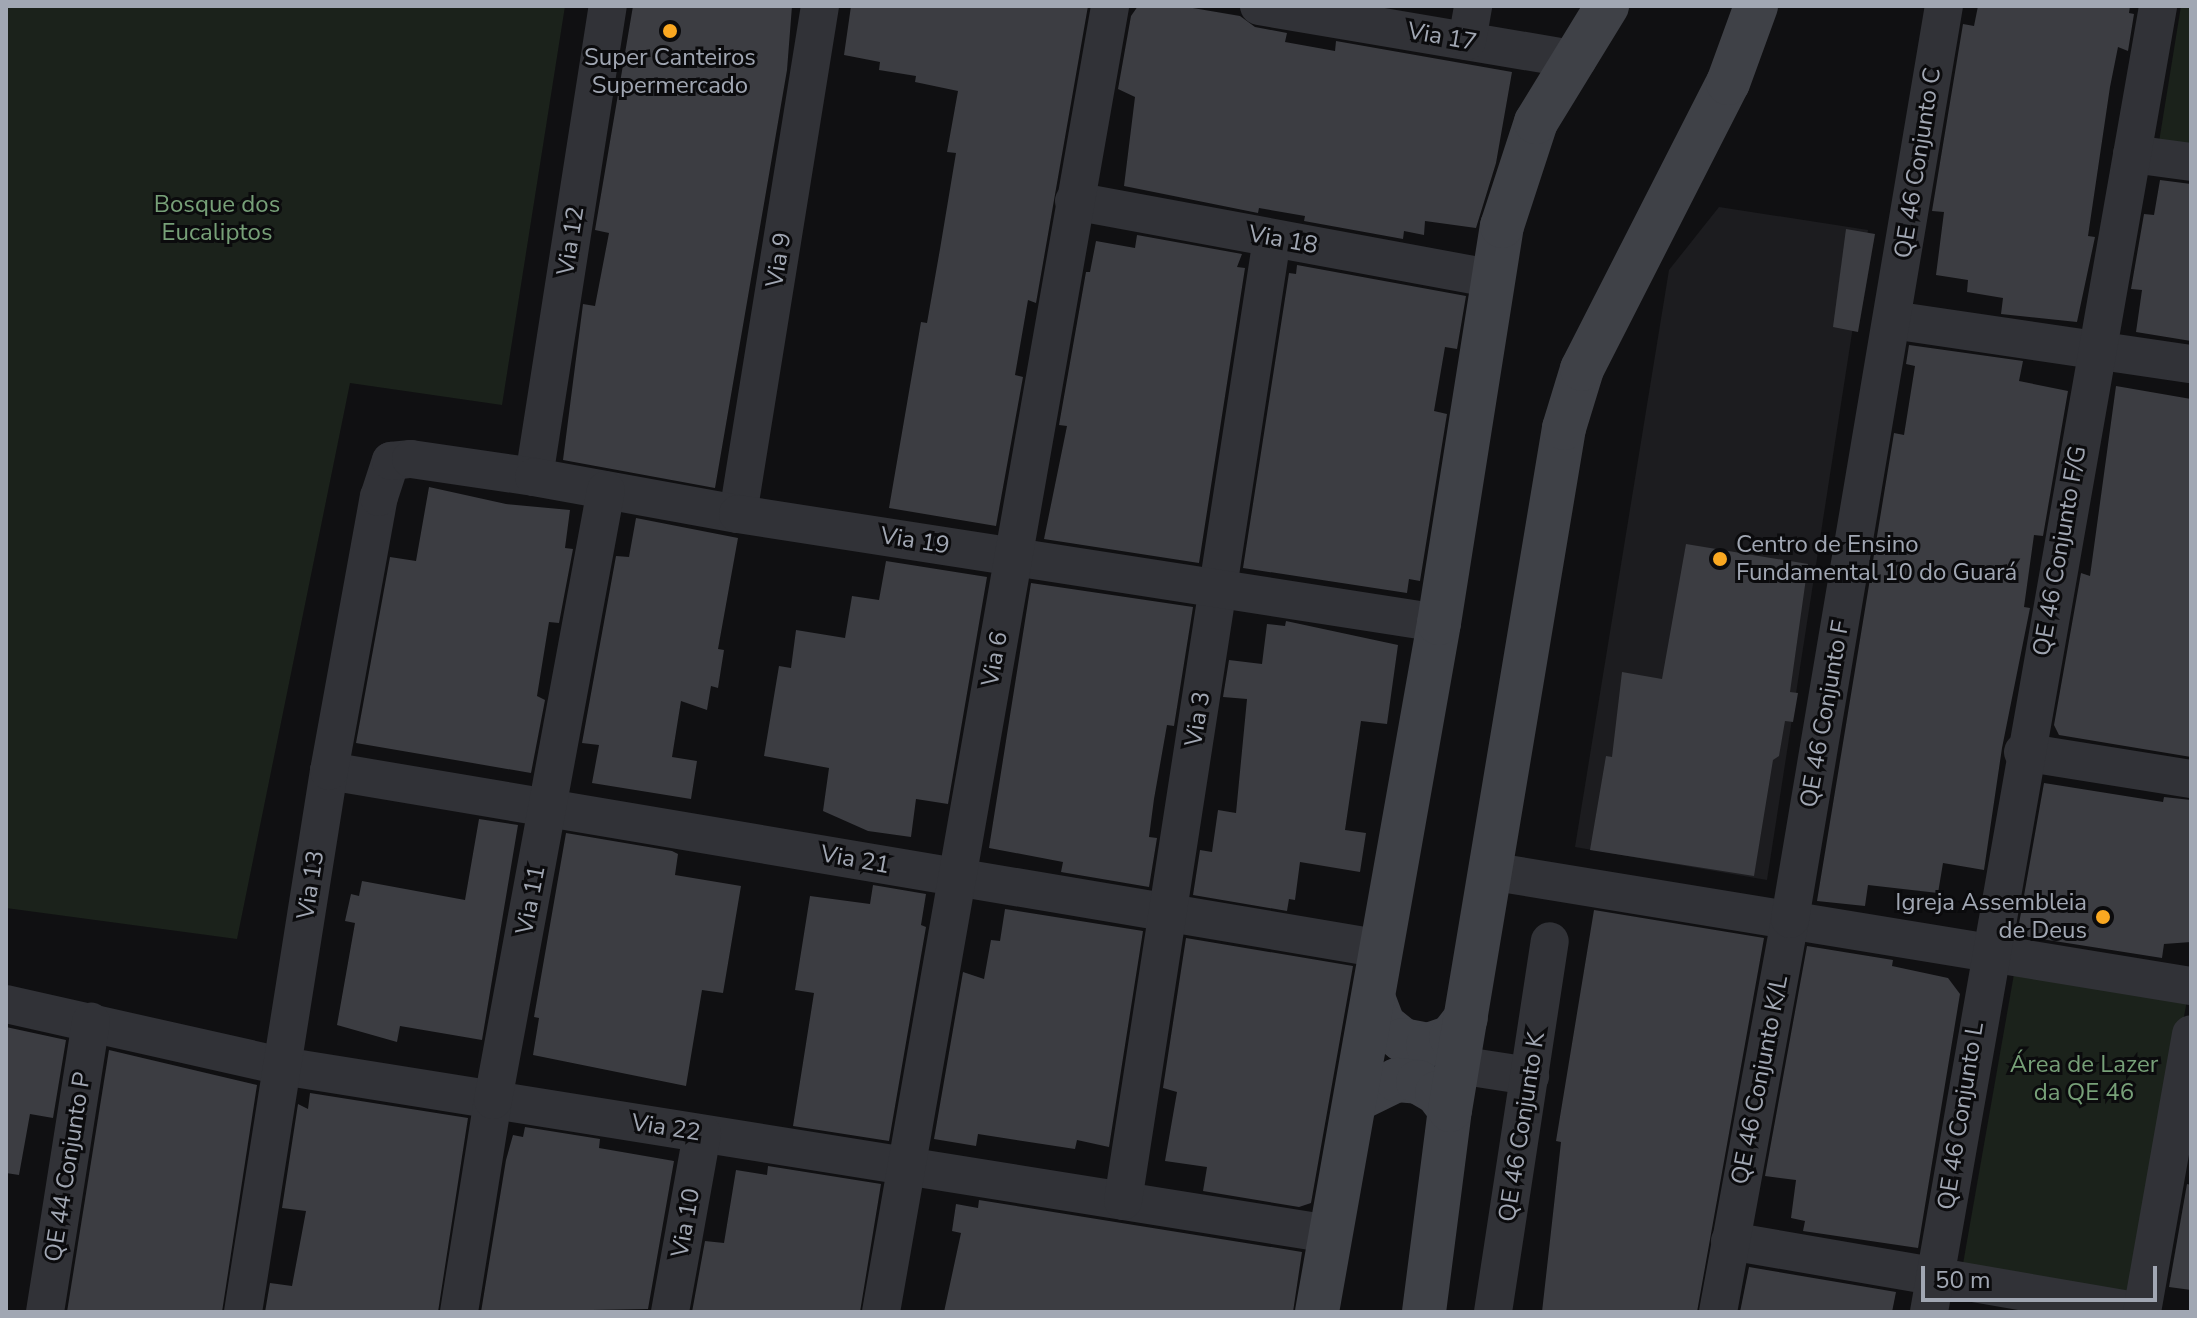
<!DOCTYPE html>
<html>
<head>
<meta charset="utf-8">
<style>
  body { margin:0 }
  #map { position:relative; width:2197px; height:1318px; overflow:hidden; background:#101012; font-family:"Nunito Sans",sans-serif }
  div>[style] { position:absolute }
  .built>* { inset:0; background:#1c1c1f }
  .green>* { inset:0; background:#1b221b }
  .building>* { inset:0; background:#3c3d42 }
  .street>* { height:38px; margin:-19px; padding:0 19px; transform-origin:19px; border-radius:19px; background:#313237 }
  .secondary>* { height:44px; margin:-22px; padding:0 22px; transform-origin:22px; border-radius:22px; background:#3f4147 }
  .dots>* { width:22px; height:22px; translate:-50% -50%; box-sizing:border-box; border:4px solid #0b0b0d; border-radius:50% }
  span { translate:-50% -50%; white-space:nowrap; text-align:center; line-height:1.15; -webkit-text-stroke:6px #0b0b0d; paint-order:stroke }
  .street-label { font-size:24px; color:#a1a7b3 }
  .poi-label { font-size:24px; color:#a1a7b3 }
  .left { translate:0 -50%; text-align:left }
  .right { translate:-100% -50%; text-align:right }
  .park-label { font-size:24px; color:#77a078 }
  .frame { position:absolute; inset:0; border:8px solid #a1a7b3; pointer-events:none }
  .scale { position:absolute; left:1921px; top:1266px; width:236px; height:36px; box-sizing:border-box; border:4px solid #a1a7b3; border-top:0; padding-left:10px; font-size:24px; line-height:28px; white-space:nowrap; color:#a1a7b3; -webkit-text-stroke:6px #0b0b0d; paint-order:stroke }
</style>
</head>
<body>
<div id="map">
  <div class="built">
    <i style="clip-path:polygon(1719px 207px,1868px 230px,1767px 880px,1575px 847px,1669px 270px)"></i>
  </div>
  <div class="green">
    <i style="clip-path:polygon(6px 6px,565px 6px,502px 405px,350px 383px,237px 939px,6px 908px)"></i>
    <i style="clip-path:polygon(2181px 6px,2191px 6px,2191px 147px,2159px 142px)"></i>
    <i style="clip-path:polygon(2014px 974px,2187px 1000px,2133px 1298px,1963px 1264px)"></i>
  </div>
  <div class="building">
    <i style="clip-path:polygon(633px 6px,792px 6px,787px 70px,715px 488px,563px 460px,583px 304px,595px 306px,609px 233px,595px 230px)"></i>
    <i style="clip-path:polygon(851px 6px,1088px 6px,1036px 303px,1028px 300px,1015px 375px,1023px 377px,996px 526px,889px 508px,921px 322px,927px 323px,940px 249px,956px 153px,947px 152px,958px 91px,915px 82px,916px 76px,879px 70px,880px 62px,844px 55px)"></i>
    <i style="clip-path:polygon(1138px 6px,1181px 6px,1240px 16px,1255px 27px,1287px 33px,1285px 42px,1335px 51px,1336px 41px,1512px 72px,1496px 163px,1476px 228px,1425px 221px,1424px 235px,1404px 231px,1403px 239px,1304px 221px,1305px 216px,1259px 208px,1258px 213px,1124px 186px,1135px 97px,1118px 89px,1131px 16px)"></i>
    <i style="clip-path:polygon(1978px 6px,2130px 6px,2129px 13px,2134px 14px,2128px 51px,2118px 47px,2110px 87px,2088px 236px,2095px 237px,2077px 322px,2001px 314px,2003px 298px,1967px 292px,1968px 280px,1936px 275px,1944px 212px,1932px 211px,1963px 24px,1974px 26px)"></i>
    <i style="clip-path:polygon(2160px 180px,2191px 184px,2191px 341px,2136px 332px,2142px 290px,2131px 289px,2144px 214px,2154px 215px)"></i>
    <i style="clip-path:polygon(1846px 229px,1875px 234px,1858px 332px,1833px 327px)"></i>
    <i style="clip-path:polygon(1137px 235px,1242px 254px,1237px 267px,1245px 268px,1199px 563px,1044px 539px,1067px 426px,1059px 425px,1086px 272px,1090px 272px,1096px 241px,1135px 248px)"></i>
    <i style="clip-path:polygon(1297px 265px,1466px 296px,1457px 349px,1445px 347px,1434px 411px,1447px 414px,1420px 581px,1409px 579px,1407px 593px,1243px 568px,1289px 273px,1296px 274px)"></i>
    <i style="clip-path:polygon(1909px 345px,2023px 361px,2019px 381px,2068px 391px,2043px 536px,2034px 535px,2024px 607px,2030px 608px,2002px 748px,1984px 870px,1943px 863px,1938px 893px,1868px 885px,1865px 906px,1817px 901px,1894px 433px,1904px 435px,1915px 366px,1906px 364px)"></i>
    <i style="clip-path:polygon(2116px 386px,2191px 399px,2191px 757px,2059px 735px,2054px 725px,2081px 573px,2090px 576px)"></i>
    <i style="clip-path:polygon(429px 487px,506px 504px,570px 510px,565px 548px,573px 549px,559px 623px,549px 622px,537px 696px,545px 700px,531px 773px,356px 743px,390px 557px,416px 561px)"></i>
    <i style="clip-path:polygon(636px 518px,738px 538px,718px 649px,724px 650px,718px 688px,711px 686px,707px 710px,681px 701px,672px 757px,697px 761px,691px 799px,592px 783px,599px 745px,582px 743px,616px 556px,629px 557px)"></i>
    <i style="clip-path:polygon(1686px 544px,1808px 564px,1790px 692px,1798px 693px,1793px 722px,1785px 721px,1779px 756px,1773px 760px,1754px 876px,1590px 850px,1606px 756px,1612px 757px,1622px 672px,1662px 679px)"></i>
    <i style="clip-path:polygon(886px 561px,987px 577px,948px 804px,916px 799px,911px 837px,868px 831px,823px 811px,829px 768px,764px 756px,779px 666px,791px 668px,796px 630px,845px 638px,852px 596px,879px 600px)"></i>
    <i style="clip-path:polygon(1031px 583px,1193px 607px,1174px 726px,1167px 725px,1154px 799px,1149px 837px,1157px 838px,1149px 887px,1061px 872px,1063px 862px,989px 848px)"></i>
    <i style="clip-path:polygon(1286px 621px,1398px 645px,1387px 724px,1361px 721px,1345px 830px,1366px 833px,1360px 872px,1300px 862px,1295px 900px,1289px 899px,1287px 911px,1193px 895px,1200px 850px,1212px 852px,1218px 810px,1236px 813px,1247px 699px,1223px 697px,1229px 660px,1262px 664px,1267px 624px,1285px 626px)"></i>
    <i style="clip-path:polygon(2044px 783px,2163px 802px,2164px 797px,2191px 800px,2191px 942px,2164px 944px,2162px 958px,2017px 935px)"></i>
    <i style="clip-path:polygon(479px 819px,518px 825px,482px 1040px,400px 1026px,397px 1042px,337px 1025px,355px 923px,345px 921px,351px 894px,359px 896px,362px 881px,465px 900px)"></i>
    <i style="clip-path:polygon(566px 833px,672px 851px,678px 854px,675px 875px,741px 886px,723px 993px,702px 990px,686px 1086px,533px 1055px,539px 1018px,534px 1017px)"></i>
    <i style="clip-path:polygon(873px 885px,926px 894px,921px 925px,926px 927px,889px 1141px,793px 1126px,814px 993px,795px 990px,810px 896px,870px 904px)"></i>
    <i style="clip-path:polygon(1005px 909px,1143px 931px,1109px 1147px,1077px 1140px,1075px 1149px,978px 1134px,976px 1146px,934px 1139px,963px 972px,984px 979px,991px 940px,1000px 941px)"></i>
    <i style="clip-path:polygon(1594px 910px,1764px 938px,1697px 1312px,1542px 1312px,1561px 1142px,1556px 1141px)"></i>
    <i style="clip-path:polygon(1186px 938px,1353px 966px,1311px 1203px,1299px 1207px,1203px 1191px,1207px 1167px,1165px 1161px,1177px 1092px,1163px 1088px)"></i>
    <i style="clip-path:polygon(1807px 946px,1893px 960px,1892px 966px,1948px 978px,1960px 994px,1918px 1248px,1803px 1231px,1805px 1221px,1791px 1218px,1796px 1180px,1765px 1176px)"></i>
    <i style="clip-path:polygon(6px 1027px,66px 1040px,53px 1118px,30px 1114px,19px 1175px,6px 1173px)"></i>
    <i style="clip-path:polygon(109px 1050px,257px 1085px,222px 1312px,67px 1312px)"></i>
    <i style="clip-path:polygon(310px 1093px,468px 1118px,438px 1312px,265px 1312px,270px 1283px,292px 1286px,306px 1211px,282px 1208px,298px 1104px,308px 1109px)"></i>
    <i style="clip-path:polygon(525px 1127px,600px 1139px,599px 1148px,674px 1161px,648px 1309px,481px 1312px,506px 1160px,513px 1135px,523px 1137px)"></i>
    <i style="clip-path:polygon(768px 1166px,881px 1184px,860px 1312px,692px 1312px,705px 1241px,724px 1243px,736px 1170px,767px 1175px)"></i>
    <i style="clip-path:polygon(2187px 1184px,2191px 1185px,2191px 1290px,2169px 1287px)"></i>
    <i style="clip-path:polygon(979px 1200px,1302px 1252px,1293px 1312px,944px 1312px,961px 1233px,952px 1231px,956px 1204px,978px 1208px)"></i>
    <i style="clip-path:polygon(1749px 1267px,1896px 1292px,1892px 1312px,1740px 1312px)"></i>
  </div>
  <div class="street">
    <i style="left:1259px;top:6px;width:323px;rotate:9.6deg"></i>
    <i style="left:1467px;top:41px;width:36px;rotate:-80deg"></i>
    <i style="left:2132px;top:154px;width:60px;rotate:7.7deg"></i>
    <i style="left:1074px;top:201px;width:424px;rotate:10.5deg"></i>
    <i style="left:1892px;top:320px;width:302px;rotate:8.4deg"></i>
    <i style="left:534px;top:477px;width:477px;rotate:-81.1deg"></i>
    <i style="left:738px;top:514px;width:515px;rotate:-80.83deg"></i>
    <i style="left:2023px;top:752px;width:170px;rotate:9.1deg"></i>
    <i style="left:329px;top:771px;width:1068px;rotate:9.59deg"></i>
    <i style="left:1489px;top:871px;width:711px;rotate:9.3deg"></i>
    <i style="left:6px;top:1004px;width:283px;rotate:12.7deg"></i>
    <i style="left:282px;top:1066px;width:1061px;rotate:9.11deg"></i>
    <i style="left:1458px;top:1065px;width:73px;rotate:8.7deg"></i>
    <i style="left:1123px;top:1201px;width:974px;rotate:-81.2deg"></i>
    <i style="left:1730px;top:1241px;width:417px;rotate:9.8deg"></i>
    <i style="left:45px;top:1312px;width:294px;rotate:-81deg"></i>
    <i style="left:243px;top:1312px;width:548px;rotate:-80.97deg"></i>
    <i style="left:329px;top:771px;width:279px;rotate:-79.7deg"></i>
    <i style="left:379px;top:497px;width:38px;rotate:-72deg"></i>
    <i style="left:391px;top:461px;width:20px;rotate:-6deg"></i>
    <i style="left:411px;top:459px;width:124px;rotate:8.3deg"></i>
    <i style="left:534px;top:477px;width:207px;rotate:10.3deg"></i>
    <i style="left:738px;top:514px;width:709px;rotate:8.84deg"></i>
    <i style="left:459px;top:1312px;width:215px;rotate:-80.9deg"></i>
    <i style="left:493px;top:1100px;width:620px;rotate:-79.51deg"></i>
    <i style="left:670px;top:1312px;width:181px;rotate:-79.8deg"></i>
    <i style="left:881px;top:1312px;width:1326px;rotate:-80.05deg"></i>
    <i style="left:1493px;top:1312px;width:375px;rotate:-81.3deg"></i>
    <i style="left:1718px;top:1312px;width:400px;rotate:-79.6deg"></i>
    <i style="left:1790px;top:919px;width:926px;rotate:-80.43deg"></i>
    <i style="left:1929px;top:1312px;width:1326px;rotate:-80.05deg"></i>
    <i style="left:2142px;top:1312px;width:282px;rotate:-80deg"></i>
  </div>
  <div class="secondary">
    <i style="left:1374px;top:1000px;width:26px;rotate:69deg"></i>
    <i style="left:1383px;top:1024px;width:26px;rotate:39deg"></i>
    <i style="left:1403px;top:1040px;width:25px;rotate:11deg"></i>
    <i style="left:1428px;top:1045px;width:24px;rotate:-19deg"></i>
    <i style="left:1451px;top:1037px;width:24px;rotate:-52deg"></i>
    <i style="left:1356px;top:1100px;width:46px;rotate:-26deg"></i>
    <i style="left:1397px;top:1080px;width:21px;rotate:5deg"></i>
    <i style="left:1418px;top:1082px;width:22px;rotate:30deg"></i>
    <i style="left:1437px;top:1093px;width:21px;rotate:53deg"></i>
    <i style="left:1317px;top:1312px;width:700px;rotate:-79.96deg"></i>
    <i style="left:1439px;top:623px;width:402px;rotate:-81deg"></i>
    <i style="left:1502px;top:226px;width:109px;rotate:-71.9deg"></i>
    <i style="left:1536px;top:122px;width:136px;rotate:-58.5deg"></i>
    <i style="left:1424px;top:1312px;width:204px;rotate:-82.7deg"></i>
    <i style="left:1450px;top:1110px;width:691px;rotate:-80.51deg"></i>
    <i style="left:1564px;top:428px;width:62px;rotate:-73deg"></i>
    <i style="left:1582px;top:369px;width:321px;rotate:-63deg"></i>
    <i style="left:1728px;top:83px;width:82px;rotate:-70deg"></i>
  </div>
  <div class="dots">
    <i style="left:670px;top:31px;background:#faa821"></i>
    <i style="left:1720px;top:559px;background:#faa821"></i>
    <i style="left:2103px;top:917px;background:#faa821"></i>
  </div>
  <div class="street-label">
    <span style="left:1442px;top:37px;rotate:10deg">Via 17</span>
    <span style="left:1918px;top:163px;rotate:-81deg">QE 46 Conjunto C</span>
    <span style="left:1283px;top:240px;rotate:10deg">Via 18</span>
    <span style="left:571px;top:241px;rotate:-81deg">Via 12</span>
    <span style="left:779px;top:260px;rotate:-81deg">Via 9</span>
    <span style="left:915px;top:541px;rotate:9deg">Via 19</span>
    <span style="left:2060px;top:551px;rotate:-80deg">QE 46 Conjunto F/G</span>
    <span style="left:995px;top:659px;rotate:-80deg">Via 6</span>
    <span style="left:1825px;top:714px;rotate:-80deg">QE 46 Conjunto F</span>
    <span style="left:1198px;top:719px;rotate:-81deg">Via 3</span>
    <span style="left:855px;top:860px;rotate:10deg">Via 21</span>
    <span style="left:311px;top:885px;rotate:-81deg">Via 13</span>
    <span style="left:531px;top:900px;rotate:-79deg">Via 11</span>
    <span style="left:1760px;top:1080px;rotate:-79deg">QE 46 Conjunto K/L</span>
    <span style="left:1961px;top:1116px;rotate:-81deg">QE 46 Conjunto L</span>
    <span style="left:1522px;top:1127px;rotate:-81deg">QE 46 Conjunto K</span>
    <span style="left:666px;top:1128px;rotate:9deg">Via 22</span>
    <span style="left:68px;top:1167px;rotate:-81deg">QE 44 Conjunto P</span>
    <span style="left:686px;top:1223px;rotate:-80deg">Via 10</span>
  </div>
  <div class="poi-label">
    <span style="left:670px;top:72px">Super Canteiros<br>Supermercado</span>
    <span class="left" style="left:1736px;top:559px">Centro de Ensino<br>Fundamental 10 do Guará</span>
    <span class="right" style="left:2087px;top:917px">Igreja Assembleia<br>de Deus</span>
  </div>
  <div class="park-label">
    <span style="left:217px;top:219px">Bosque dos<br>Eucaliptos</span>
    <span style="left:2084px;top:1079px">Área de Lazer<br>da QE 46</span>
  </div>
  <div class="frame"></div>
  <div class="scale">50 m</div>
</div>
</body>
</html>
